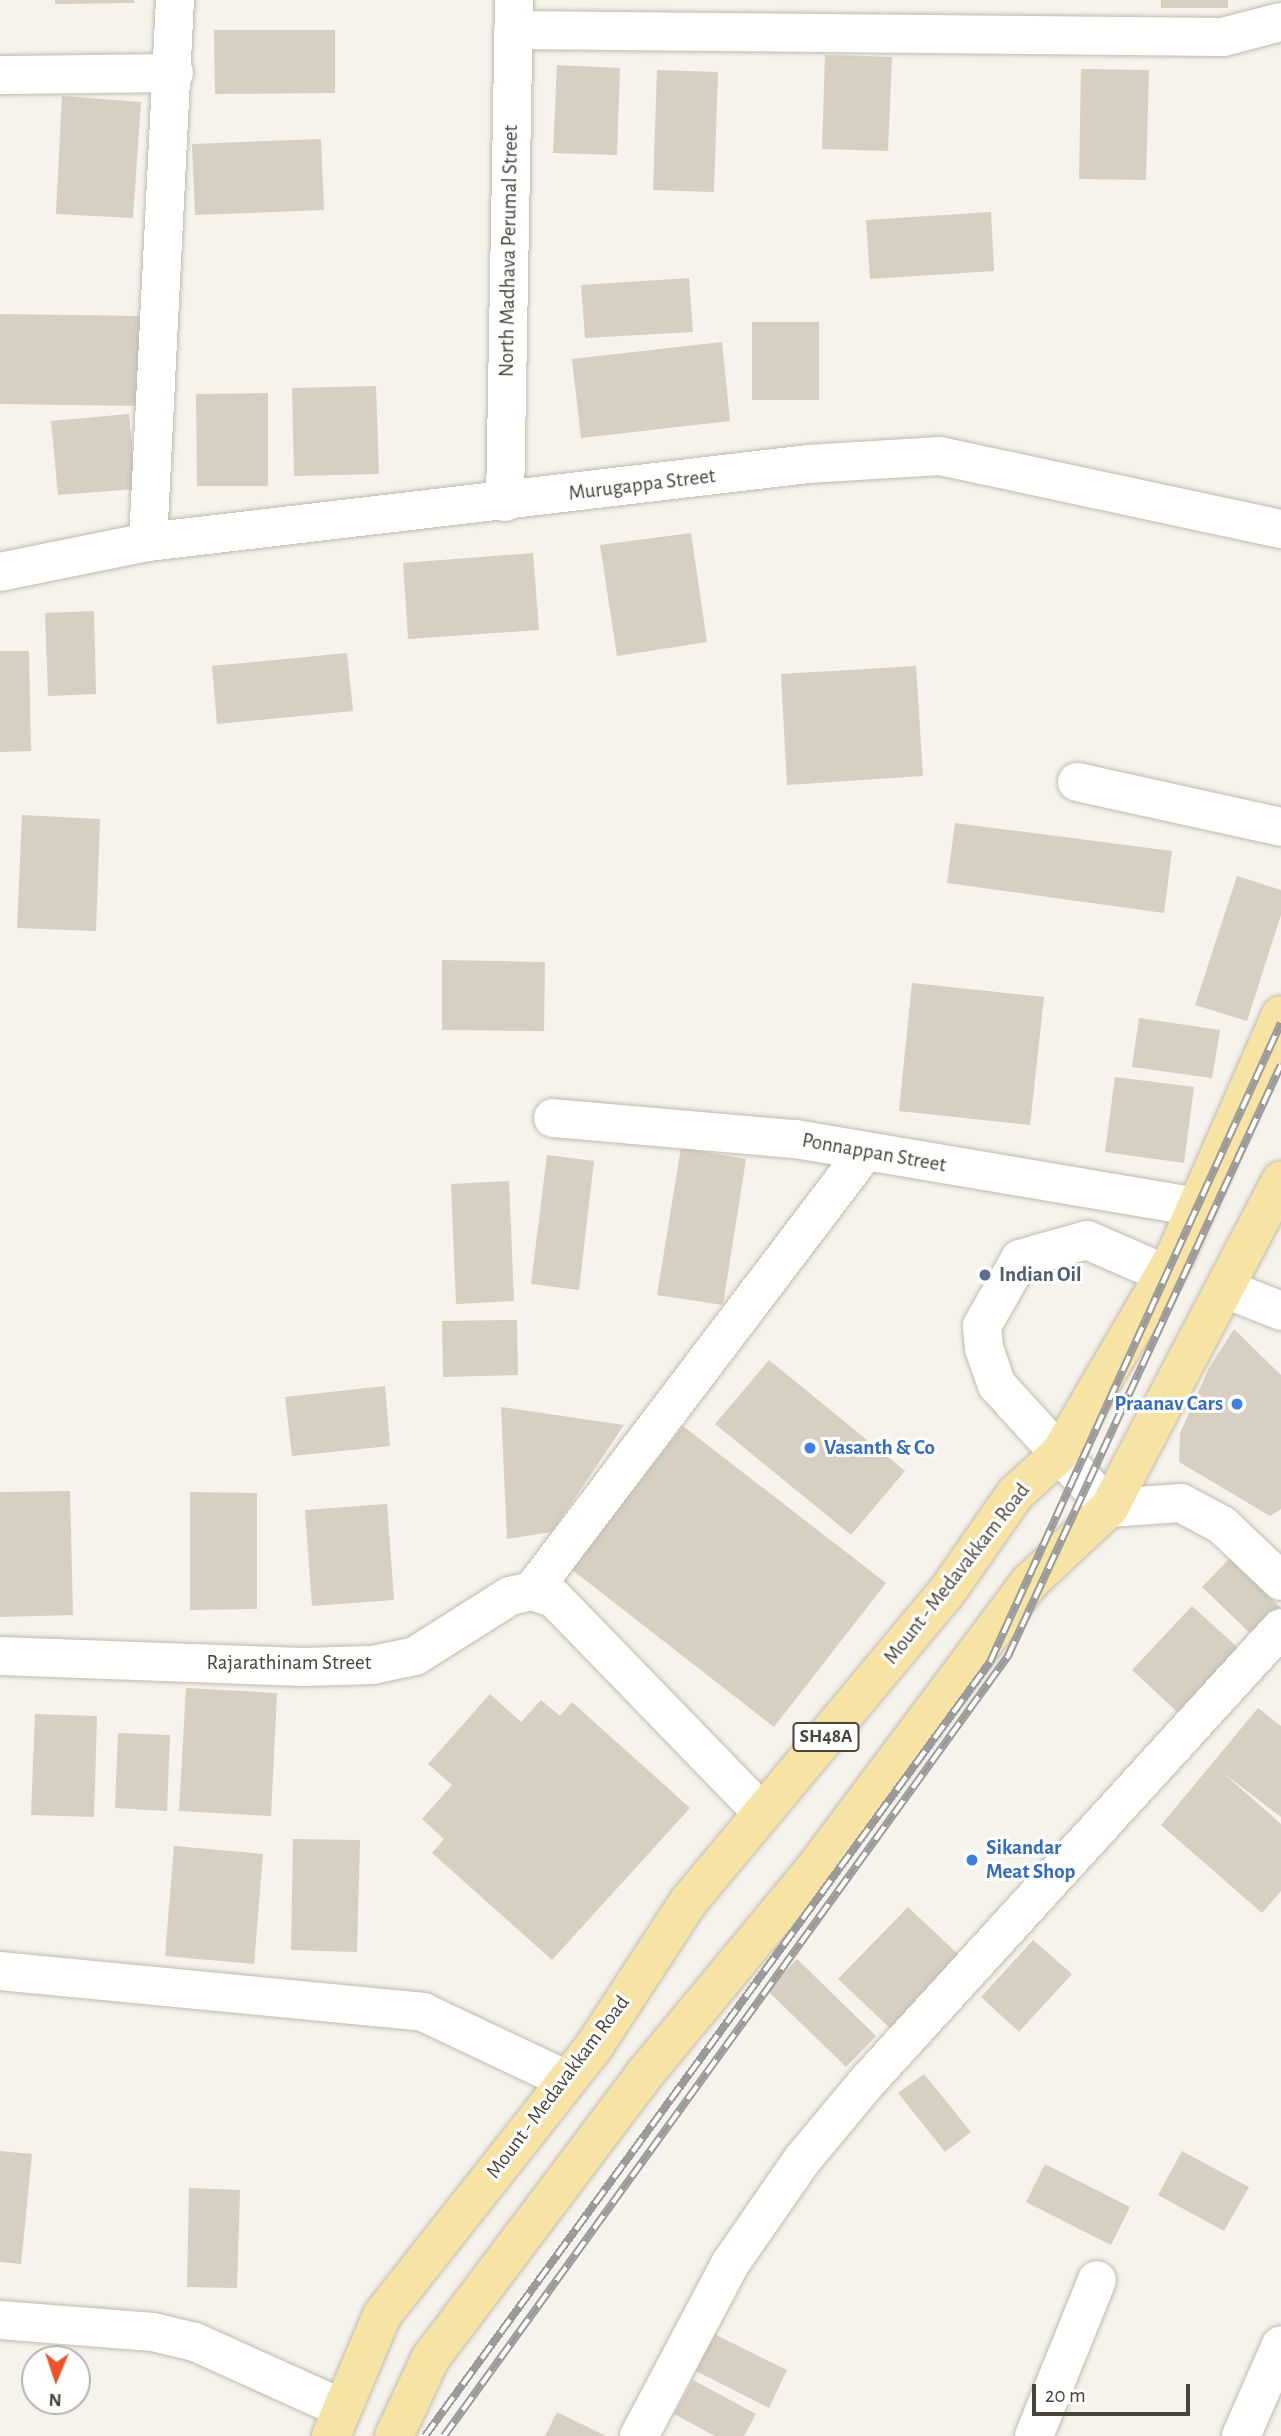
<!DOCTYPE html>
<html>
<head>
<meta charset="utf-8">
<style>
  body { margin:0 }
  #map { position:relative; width:1281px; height:2436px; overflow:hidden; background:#f5f3ec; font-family:"Alegreya Sans",sans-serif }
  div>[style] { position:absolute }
  .building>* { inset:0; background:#d6cfc2 }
  .roads { filter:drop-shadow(0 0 2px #c0bbaf) drop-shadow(0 0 2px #c0bbaf) }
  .minor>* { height:38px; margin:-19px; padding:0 19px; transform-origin:19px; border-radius:19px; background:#fff }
  .major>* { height:38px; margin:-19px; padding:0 19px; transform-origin:19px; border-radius:19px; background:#f7e3a3 }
  .rail>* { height:8px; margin-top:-4px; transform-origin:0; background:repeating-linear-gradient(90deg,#fff 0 16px,#9a9a9a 0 32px); box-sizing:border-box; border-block:2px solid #9a9a9a }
  .dots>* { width:19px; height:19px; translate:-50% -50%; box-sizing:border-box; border:4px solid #fff; border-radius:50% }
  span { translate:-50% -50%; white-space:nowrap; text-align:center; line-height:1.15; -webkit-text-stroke:6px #fff; paint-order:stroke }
  .shield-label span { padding:2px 5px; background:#fff; border:2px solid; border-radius:5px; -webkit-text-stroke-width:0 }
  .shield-label { font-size:19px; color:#49443a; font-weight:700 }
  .street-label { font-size:21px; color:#49443a }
  .service-label { font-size:21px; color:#4e5e75; font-weight:700 }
  .left { translate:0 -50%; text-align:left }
  .shop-label { font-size:21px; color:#366cbe; font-weight:700 }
  .right { translate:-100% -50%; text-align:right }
  .north { position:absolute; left:21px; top:2345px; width:70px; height:70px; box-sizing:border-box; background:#fff; border:2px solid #b6b4b0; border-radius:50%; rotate:182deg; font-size:19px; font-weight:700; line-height:28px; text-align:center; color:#49443a }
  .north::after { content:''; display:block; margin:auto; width:24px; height:32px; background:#eb532d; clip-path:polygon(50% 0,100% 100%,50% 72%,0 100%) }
  .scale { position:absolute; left:1032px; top:2384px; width:158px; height:32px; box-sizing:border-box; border:4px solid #49443a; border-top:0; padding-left:9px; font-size:21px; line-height:24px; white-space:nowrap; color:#49443a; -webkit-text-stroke:5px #fff; paint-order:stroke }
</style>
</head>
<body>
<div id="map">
  <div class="building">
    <i style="clip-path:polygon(55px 0,134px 0,134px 3px,55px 4px)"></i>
    <i style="clip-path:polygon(1161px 0,1228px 0,1228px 8px,1161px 8px)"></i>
    <i style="clip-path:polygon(214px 30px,335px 30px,335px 93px,215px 94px)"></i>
    <i style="clip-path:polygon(825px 55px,892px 57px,888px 151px,822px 149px)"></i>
    <i style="clip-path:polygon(557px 65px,620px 68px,617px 155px,553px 153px)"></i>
    <i style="clip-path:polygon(1081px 69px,1149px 70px,1146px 180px,1079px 179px)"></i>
    <i style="clip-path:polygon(657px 70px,718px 72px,714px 192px,653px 190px)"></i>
    <i style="clip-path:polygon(62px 96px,141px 102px,133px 218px,56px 214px)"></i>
    <i style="clip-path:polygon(321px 139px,324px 210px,195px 215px,192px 144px)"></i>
    <i style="clip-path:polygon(991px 212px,994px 271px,870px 279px,866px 220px)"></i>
    <i style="clip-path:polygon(689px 278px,693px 332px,585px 338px,581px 285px)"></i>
    <i style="clip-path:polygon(0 314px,143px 316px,142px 406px,0 404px)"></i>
    <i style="clip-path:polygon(752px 322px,819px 322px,819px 400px,752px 400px)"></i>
    <i style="clip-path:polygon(722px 342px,730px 421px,581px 438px,572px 359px)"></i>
    <i style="clip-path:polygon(376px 386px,379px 474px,294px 476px,292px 388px)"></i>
    <i style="clip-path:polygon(268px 393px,268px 486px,197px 486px,196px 394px)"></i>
    <i style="clip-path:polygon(129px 414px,136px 489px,58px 495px,51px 421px)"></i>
    <i style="clip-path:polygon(691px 533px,707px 642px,617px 656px,600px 545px)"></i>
    <i style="clip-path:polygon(533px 553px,539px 630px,408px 639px,403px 563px)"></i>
    <i style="clip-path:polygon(94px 611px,96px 694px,48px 696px,45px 613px)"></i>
    <i style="clip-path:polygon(0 651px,29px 651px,31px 751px,0 752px)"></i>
    <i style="clip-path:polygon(347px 653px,353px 711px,217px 724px,212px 666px)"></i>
    <i style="clip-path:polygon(916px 666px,923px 776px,787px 785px,781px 674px)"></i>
    <i style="clip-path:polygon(22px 815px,100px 819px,96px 931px,17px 928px)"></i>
    <i style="clip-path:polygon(955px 823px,1172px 851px,1164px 913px,947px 883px)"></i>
    <i style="clip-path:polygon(1237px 876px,1281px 890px,1281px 915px,1247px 1021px,1195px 1005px)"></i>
    <i style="clip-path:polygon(442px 960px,545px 962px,544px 1031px,442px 1030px)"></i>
    <i style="clip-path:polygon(912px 983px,1044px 997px,1030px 1125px,899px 1111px)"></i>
    <i style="clip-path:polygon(1139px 1018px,1220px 1030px,1212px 1078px,1132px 1067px)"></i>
    <i style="clip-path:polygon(1115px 1077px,1194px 1087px,1184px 1163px,1105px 1152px)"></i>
    <i style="clip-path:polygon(681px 1148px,746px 1159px,723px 1305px,657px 1295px)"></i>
    <i style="clip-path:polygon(547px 1155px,594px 1161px,579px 1290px,531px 1284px)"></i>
    <i style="clip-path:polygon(509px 1181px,514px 1301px,456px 1304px,451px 1184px)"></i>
    <i style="clip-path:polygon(517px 1320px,518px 1375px,443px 1377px,442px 1321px)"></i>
    <i style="clip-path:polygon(1234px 1329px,1281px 1375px,1281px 1509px,1270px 1516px,1179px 1462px,1180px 1433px,1209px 1368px)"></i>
    <i style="clip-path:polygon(769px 1360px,905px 1471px,851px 1535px,715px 1424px)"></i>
    <i style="clip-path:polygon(385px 1386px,390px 1446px,292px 1456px,285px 1397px)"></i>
    <i style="clip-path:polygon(501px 1407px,624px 1425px,552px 1532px,507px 1539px)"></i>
    <i style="clip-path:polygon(683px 1426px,886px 1583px,774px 1727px,571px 1569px)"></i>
    <i style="clip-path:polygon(70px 1491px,73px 1615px,0 1617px,0 1492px)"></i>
    <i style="clip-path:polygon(190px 1492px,257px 1493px,257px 1609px,190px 1610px)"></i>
    <i style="clip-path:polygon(387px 1504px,394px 1600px,312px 1606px,305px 1510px)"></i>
    <i style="clip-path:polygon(1230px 1558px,1280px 1607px,1252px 1635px,1202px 1587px)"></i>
    <i style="clip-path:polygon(1192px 1606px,1247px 1656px,1187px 1721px,1132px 1670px)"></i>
    <i style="clip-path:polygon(186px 1688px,277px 1693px,271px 1816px,179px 1811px)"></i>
    <i style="clip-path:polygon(490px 1694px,521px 1722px,541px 1700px,560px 1716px,572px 1702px,690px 1808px,552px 1960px,432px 1853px,444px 1839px,422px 1819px,452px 1785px,428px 1764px)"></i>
    <i style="clip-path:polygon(1258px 1708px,1281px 1726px,1281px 1817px,1222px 1772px,1281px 1824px,1281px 1891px,1262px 1913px,1161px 1825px)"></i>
    <i style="clip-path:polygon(35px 1714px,97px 1716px,94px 1817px,31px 1815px)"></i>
    <i style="clip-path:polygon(118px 1733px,170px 1735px,167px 1811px,115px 1808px)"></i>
    <i style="clip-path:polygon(293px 1839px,360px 1840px,357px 1952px,291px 1950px)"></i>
    <i style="clip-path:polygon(174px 1846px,263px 1854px,254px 1964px,165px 1956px)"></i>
    <i style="clip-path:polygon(908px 1907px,960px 1956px,890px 2028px,838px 1979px)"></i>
    <i style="clip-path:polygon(1033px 1940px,1072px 1974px,1019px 2032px,981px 1997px)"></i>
    <i style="clip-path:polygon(797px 1959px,876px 2036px,846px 2067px,767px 1990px)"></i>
    <i style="clip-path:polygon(924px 2074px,971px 2132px,945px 2152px,898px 2093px)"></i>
    <i style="clip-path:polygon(0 2151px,32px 2154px,21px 2264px,0 2262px)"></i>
    <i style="clip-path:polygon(1182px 2151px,1249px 2187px,1224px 2231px,1158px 2195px)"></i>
    <i style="clip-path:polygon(1045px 2164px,1130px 2207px,1111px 2245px,1026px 2202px)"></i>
    <i style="clip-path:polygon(189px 2188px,240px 2190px,237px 2288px,187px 2287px)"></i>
    <i style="clip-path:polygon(714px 2334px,787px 2370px,769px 2408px,696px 2371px)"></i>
    <i style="clip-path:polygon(693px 2380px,756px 2414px,744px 2436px,715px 2436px,674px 2414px)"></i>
    <i style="clip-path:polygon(557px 2412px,606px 2436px,545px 2436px)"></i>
  </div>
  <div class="roads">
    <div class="minor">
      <i style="left:513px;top:30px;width:710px;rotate:0.56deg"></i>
      <i style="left:1223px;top:37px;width:60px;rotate:-14.5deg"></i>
      <i style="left:0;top:75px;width:174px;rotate:-0.7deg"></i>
      <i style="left:505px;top:502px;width:502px;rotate:-88.97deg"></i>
      <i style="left:148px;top:542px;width:543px;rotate:-87.15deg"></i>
      <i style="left:0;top:572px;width:151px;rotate:-11.5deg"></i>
      <i style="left:148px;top:542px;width:665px;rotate:-6.74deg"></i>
      <i style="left:808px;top:464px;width:132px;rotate:-3.5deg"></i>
      <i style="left:940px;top:456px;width:349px;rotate:12.1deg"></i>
      <i style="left:1077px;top:782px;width:209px;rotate:12.4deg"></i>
      <i style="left:553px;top:1118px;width:243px;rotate:5deg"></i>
      <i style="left:795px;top:1139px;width:404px;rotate:9.6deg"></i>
      <i style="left:1165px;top:1274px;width:85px;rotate:-156.4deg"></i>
      <i style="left:1087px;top:1240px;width:70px;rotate:164.2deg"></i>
      <i style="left:1020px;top:1259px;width:77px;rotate:119.6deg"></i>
      <i style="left:982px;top:1326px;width:22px;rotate:85deg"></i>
      <i style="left:984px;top:1348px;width:39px;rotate:71deg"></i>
      <i style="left:997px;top:1385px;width:166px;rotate:47.7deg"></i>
      <i style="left:1109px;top:1508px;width:72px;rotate:-4deg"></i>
      <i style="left:1181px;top:1503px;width:47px;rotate:28.2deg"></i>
      <i style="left:1222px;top:1525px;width:81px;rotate:43.5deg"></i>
      <i style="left:1226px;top:1289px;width:59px;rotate:21.8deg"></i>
      <i style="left:532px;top:1591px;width:550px;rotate:-52.84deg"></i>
      <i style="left:0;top:1656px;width:302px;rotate:2.1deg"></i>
      <i style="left:302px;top:1667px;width:71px;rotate:-1.6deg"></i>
      <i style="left:373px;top:1665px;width:43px;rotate:-12.1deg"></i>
      <i style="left:415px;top:1656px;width:112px;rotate:-32.3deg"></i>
      <i style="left:510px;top:1596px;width:23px;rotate:-13deg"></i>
      <i style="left:532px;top:1591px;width:23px;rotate:18deg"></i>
      <i style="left:554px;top:1598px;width:299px;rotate:45.9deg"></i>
      <i style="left:0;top:1971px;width:425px;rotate:5.5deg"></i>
      <i style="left:423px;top:2012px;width:159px;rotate:25.3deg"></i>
      <i style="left:0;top:2320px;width:153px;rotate:4.5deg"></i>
      <i style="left:153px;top:2332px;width:43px;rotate:13.4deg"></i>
      <i style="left:195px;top:2342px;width:160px;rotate:24.3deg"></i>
      <i style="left:639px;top:2436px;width:195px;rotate:-62.1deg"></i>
      <i style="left:730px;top:2264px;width:126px;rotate:-55.3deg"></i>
      <i style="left:802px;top:2160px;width:102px;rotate:-50.2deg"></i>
      <i style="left:867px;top:2082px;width:614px;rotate:-47.64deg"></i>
      <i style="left:1034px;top:2436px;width:168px;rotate:-68deg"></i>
      <i style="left:1241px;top:2436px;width:99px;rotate:-66.3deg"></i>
    </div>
    <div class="major">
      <i style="left:331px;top:2436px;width:131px;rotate:-67.1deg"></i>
      <i style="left:382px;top:2315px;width:344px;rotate:-51.7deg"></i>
      <i style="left:595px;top:2045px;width:172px;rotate:-56.9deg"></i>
      <i style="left:689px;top:1901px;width:401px;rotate:-50.2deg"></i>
      <i style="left:946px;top:1593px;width:121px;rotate:-55.1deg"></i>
      <i style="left:1015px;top:1494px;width:61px;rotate:-42.3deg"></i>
      <i style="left:1060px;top:1453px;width:228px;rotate:-59.7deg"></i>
      <i style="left:1175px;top:1256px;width:263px;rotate:-66.3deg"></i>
      <i style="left:394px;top:2436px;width:85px;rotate:-64.9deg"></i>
      <i style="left:430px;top:2359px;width:354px;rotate:-53deg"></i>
      <i style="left:643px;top:2076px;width:270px;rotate:-50.4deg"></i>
      <i style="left:815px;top:1868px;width:358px;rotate:-53.1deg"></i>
      <i style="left:1030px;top:1582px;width:108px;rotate:-43.1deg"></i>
      <i style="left:1109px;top:1508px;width:370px;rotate:-62.3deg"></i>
    </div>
  </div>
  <div class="rail">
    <i style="left:425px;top:2436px;width:958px;rotate:-53.87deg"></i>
    <i style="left:990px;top:1662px;width:702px;rotate:-65.52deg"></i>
    <i style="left:444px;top:2436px;width:963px;rotate:-54.13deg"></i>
    <i style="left:1008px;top:1656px;width:651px;rotate:-65.21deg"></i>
  </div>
  <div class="dots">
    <i style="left:985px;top:1275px;background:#5c6f8a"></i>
    <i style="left:1237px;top:1404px;background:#3f7fe0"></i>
    <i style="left:810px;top:1448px;background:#3f7fe0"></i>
    <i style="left:972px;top:1860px;background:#3f7fe0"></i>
  </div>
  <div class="shield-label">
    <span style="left:826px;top:1737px">SH48A</span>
  </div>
  <div class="street-label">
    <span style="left:509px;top:251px;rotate:-89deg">North Madhava Perumal Street</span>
    <span style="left:642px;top:485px;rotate:-7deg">Murugappa Street</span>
    <span style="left:874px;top:1153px;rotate:10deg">Ponnappan Street</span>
    <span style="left:957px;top:1574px;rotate:-52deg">Mount - Medavakkam Road</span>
    <span style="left:289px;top:1663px">Rajarathinam Street</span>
    <span style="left:558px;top:2087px;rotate:-53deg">Mount - Medavakkam Road</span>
  </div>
  <div class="service-label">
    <span class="left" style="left:999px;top:1275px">Indian Oil</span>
  </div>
  <div class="shop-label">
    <span class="right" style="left:1223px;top:1404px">Praanav Cars</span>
    <span class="left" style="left:824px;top:1448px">Vasanth &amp; Co</span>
    <span class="left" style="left:986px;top:1860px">Sikandar<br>Meat Shop</span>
  </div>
  <div class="north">N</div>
  <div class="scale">20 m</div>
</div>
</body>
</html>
